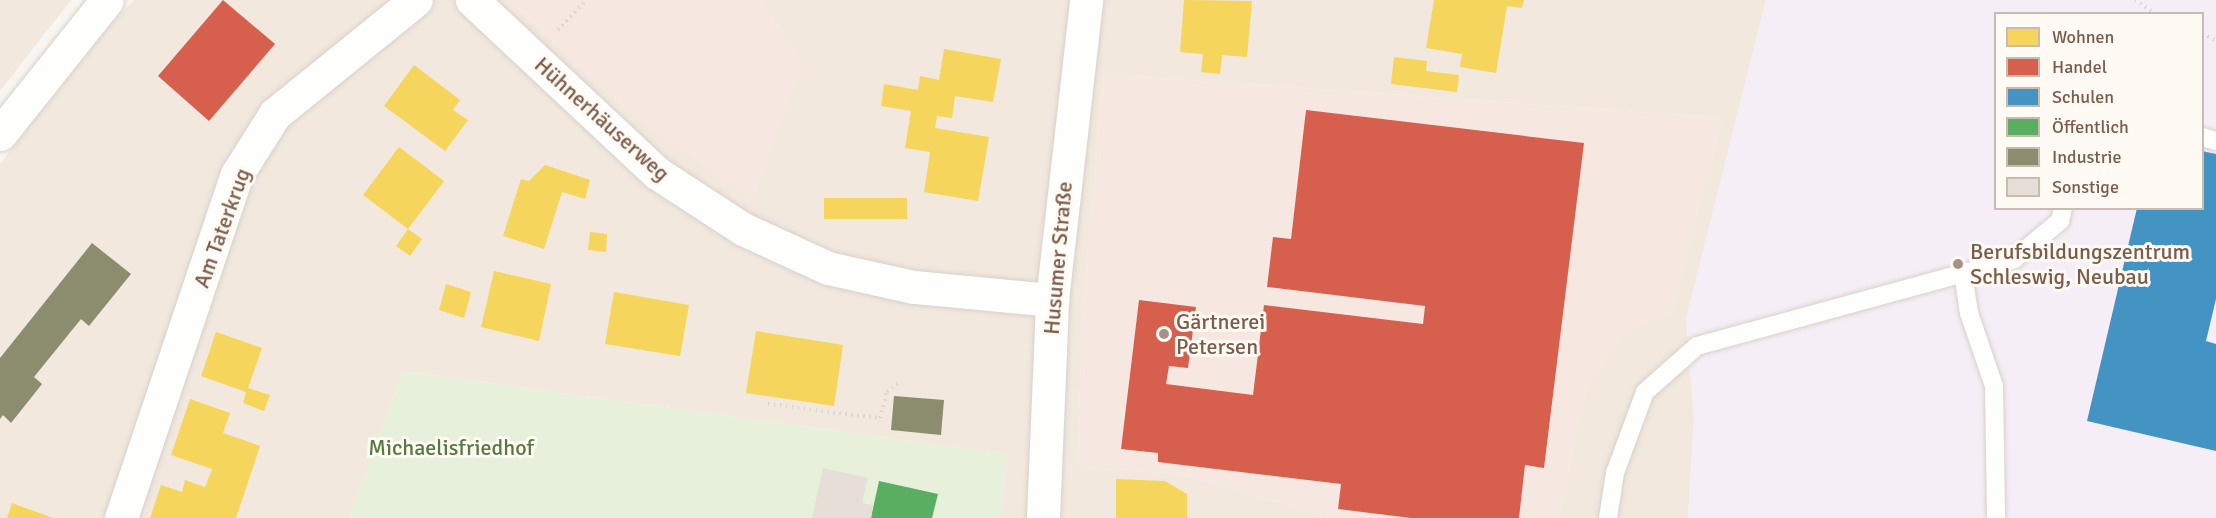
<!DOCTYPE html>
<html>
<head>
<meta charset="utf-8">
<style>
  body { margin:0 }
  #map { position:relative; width:2216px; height:518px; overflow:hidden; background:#f9f5f0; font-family:Signika,sans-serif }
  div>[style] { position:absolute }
  .residential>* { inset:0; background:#f2e8de }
  .commercial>* { inset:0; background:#f6e8e1 }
  .education>* { inset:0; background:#f6eef6 }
  .green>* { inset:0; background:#e7f0db }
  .homes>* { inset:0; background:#f6d55c }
  .shops>* { inset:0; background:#d6604d }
  .schools>* { inset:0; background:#4393c3 }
  .public>* { inset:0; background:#5aae61 }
  .industry>* { inset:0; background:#8c8c6e }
  .building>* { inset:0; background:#e6ded7 }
  .path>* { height:4px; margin-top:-2px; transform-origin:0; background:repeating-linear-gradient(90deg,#dcd5d0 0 1.5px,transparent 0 6px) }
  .roads { filter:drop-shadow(0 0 2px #d7d1cb) drop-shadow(0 0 2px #d7d1cb) }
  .lane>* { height:18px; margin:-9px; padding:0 9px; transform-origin:9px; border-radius:9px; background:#fefefd }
  .street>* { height:33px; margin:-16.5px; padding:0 16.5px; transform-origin:16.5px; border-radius:16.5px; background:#fefefd }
  .secondary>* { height:33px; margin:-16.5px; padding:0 16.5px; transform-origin:16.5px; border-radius:16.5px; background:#fefefd }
  .dots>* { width:16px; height:16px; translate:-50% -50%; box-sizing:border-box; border:3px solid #fffaf3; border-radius:50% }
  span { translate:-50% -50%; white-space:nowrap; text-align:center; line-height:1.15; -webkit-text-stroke:6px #fffaf3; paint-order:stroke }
  .street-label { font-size:22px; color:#7a5c4d }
  .poi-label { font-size:22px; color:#7a5c4d }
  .left { translate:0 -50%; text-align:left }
  .park-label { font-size:22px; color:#537a41 }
  .legend { position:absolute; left:1994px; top:12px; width:210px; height:198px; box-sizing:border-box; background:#fffaf3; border:2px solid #cabbb1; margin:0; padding:8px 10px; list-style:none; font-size:18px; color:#7a5c4d }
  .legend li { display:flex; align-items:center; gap:12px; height:30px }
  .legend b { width:30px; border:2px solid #cabbb1 }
</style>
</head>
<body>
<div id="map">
  <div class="residential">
    <i style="clip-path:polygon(0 0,71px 0,0 91px)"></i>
    <i style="clip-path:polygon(134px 0,509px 0,639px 121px,803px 63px,760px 0,1766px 0,1686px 319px,1694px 417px,1688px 518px,1559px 518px,1587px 387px,1623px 333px,1672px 311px,1723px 118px,1104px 74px,1083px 302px,1077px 468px,1182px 474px,1330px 518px,1001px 518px,1006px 454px,403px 371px,349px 518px,0 518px,0 164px,100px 35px)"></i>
  </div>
  <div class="commercial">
    <i style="clip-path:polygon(509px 0,760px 0,803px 63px,753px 199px,639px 121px)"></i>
    <i style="clip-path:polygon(1104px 74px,1723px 118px,1672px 311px,1623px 333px,1587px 387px,1559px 518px,1330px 518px,1182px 474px,1077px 468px,1083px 302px)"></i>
  </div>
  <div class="education">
    <i style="clip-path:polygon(evenodd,1766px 0,2216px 0,2216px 518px,1688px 518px,1694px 417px,1686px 319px,1766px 0,1996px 14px,2202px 14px,2202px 208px,1996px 208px,1996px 14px)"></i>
  </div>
  <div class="green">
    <i style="clip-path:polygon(403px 371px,1006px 454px,1001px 518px,349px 518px)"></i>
  </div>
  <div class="homes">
    <i style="clip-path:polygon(1184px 0,1252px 1px,1247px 57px,1222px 55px,1220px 74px,1201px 72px,1203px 54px,1180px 52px)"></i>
    <i style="clip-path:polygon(1434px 0,1524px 0,1522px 8px,1507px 6px,1496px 73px,1460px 67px,1462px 54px,1426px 48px)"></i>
    <i style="clip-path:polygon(944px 49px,1001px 59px,993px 102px,955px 96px,952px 118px,937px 116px,935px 128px,989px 137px,978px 201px,924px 192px,930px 152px,905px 148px,911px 111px,881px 106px,884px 84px,918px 90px,920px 76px,939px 80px)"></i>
    <i style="clip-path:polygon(1394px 57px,1427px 61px,1426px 71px,1459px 75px,1457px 92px,1391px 84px)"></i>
    <i style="clip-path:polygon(414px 65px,460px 100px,453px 110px,468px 120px,445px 151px,384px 106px)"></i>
    <i style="clip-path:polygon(399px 147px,444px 181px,408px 229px,422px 239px,410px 256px,396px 246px,408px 229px,363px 195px)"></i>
    <i style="clip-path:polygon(545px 165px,590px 180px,585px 199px,562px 192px,544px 249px,503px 236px,521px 179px,529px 181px)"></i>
    <i style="clip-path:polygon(824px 198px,907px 198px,907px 219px,824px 219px)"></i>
    <i style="clip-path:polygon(590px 232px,607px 234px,606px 252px,588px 250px)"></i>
    <i style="clip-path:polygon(494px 271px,551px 284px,539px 341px,481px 327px)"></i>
    <i style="clip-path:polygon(446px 284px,471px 292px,464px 318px,439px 310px)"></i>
    <i style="clip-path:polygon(614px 292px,689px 305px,680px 356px,605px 344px)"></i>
    <i style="clip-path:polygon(756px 331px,843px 345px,834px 406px,746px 393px)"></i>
    <i style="clip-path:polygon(216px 332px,262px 348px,248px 388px,270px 395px,264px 411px,243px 403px,246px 392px,201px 376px)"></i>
    <i style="clip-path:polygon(190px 399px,230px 413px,223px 433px,260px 446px,236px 518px,150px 518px,161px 485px,182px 492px,185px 480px,205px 487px,212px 469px,171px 455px)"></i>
    <i style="clip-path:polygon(1116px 479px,1165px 481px,1187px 494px,1187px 518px,1116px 518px)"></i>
    <i style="clip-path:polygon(12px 503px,53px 518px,7px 518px)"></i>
  </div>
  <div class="shops">
    <i style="clip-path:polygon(223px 0,275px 44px,209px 121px,158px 76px)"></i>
    <i style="clip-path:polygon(1306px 110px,1584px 143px,1544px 468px,1525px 465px,1519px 518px,1411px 518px,1338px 509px,1341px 484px,1158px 462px,1158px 453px,1121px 449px,1139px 300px,1196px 307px,1188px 368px,1169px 366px,1166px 384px,1253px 395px,1264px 305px,1423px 324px,1425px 306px,1267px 287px,1273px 237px,1291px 239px)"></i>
  </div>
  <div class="schools">
    <i style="clip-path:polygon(2202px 151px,2216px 154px,2216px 299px,2206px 341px,2216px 344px,2216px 451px,2087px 421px,2137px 208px,2202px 208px)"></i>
  </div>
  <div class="public">
    <i style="clip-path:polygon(879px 481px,938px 494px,932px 518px,871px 518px)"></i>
  </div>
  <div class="industry">
    <i style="clip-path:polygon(92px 243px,131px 274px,89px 326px,81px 319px,34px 377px,42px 384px,11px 423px,3px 415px,0 419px,0 358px)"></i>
    <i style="clip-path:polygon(894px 396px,944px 400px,941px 435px,891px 430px)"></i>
  </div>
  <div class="building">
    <i style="clip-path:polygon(823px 468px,868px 478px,862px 503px,873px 505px,871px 518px,812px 518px)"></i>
  </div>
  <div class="path">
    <i style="left:2135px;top:0;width:25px;rotate:34deg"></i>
    <i style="left:558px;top:30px;width:41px;rotate:-47deg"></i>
    <i style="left:2202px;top:34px;width:15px;rotate:23deg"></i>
    <i style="left:768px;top:404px;width:113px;rotate:7.1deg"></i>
    <i style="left:880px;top:418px;width:27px;rotate:-75deg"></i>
    <i style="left:887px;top:392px;width:18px;rotate:-38deg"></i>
  </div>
  <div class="roads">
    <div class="lane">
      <i style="left:2202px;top:137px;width:15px;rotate:16deg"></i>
      <i style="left:1963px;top:273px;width:40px;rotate:81.5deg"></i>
      <i style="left:1969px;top:313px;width:77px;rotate:71.1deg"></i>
      <i style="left:1994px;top:386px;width:132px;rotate:89.1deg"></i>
      <i style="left:1608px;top:518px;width:46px;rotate:-81.2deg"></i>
      <i style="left:1615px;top:473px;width:86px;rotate:-69.7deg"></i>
      <i style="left:1645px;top:392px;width:69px;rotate:-41.5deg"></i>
      <i style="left:1697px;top:346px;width:329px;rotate:-15.3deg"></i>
      <i style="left:2014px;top:259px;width:60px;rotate:-39.6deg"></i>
      <i style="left:2060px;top:221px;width:13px;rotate:-77deg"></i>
    </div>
    <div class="street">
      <i style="left:472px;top:0;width:253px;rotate:43.1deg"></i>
      <i style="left:657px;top:173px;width:103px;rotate:33.1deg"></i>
      <i style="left:743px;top:229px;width:94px;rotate:24.6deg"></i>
      <i style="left:828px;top:268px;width:88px;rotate:12.5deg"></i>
      <i style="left:914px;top:287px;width:139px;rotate:5.4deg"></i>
      <i style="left:121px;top:518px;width:363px;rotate:-71.4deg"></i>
      <i style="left:237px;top:174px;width:71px;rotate:-57.7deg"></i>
      <i style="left:275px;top:114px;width:181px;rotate:-39deg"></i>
      <i style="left:1043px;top:518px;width:218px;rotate:-87.6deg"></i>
      <i style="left:1052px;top:300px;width:302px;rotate:-83.5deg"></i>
    </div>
    <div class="secondary">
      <i style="left:0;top:134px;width:171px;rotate:-51.4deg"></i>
    </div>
  </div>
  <div class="dots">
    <i style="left:1958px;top:264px;background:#a69286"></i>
    <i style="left:1164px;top:334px;background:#a69286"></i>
  </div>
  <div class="street-label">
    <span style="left:602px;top:119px;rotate:42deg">Hühnerhäuserweg</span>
    <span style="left:222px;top:228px;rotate:-70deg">Am Taterkrug</span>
    <span style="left:1058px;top:258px;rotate:-85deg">Husumer Straße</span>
  </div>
  <div class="poi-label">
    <span class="left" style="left:1970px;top:264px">Berufsbildungszentrum<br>Schleswig, Neubau</span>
    <span class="left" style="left:1176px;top:334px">Gärtnerei<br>Petersen</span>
  </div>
  <div class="park-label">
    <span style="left:451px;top:448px">Michaelisfriedhof</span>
  </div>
  <ul class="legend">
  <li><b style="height:16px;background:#f6d55c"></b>Wohnen</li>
  <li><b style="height:16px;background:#d6604d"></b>Handel</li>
  <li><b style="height:16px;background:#4393c3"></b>Schulen</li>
  <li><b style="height:16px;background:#5aae61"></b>Öffentlich</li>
  <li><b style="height:16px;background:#8c8c6e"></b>Industrie</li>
  <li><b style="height:16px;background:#e6ded7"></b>Sonstige</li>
  </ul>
</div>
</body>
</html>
